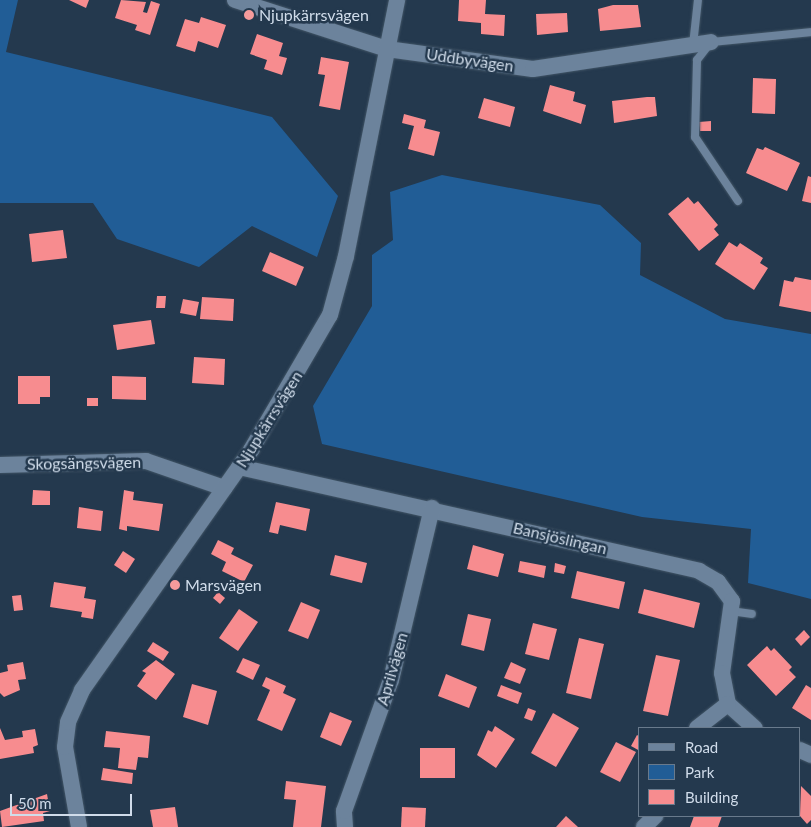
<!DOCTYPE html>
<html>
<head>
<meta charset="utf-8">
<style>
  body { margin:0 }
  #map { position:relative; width:811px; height:827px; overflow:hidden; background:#24394e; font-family:Lato,sans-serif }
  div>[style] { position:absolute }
  .green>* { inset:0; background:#215d96 }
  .building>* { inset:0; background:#f78c8f }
  .roads { filter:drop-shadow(0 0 1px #425566) drop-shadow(0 0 1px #425566) }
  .lane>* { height:8px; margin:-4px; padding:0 4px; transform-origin:4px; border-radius:4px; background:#6c839c }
  .street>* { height:16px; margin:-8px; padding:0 8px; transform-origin:8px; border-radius:8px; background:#6c839c }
  .dots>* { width:14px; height:14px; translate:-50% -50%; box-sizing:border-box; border:2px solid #24394e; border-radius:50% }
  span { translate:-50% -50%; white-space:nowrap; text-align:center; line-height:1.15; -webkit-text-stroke:5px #24394e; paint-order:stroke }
  .poi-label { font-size:16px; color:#d0dcea }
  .left { translate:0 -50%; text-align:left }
  .street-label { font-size:16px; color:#d0dcea }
  .legend { position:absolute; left:638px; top:727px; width:162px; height:90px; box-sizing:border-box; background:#24394e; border:1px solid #697a8c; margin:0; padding:6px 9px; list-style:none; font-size:15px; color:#d0dcea }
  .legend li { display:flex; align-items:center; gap:10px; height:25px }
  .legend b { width:25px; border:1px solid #697a8c }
  .scale { position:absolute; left:10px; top:794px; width:122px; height:22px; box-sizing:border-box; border:2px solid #d0dcea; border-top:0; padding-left:6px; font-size:15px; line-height:18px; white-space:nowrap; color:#d0dcea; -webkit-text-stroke:4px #24394e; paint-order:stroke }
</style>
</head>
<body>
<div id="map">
  <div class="green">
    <i style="clip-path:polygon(0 0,18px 0,6px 52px,272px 117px,338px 196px,317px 257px,252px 226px,199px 267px,117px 239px,93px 203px,0 203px)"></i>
    <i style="clip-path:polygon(442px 175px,600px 205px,641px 243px,640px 275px,725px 319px,811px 334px,811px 599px,748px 583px,751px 529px,642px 517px,322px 444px,313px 406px,372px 306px,372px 255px,393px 240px,390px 192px)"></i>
  </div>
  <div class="building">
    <i style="clip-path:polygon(69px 0,89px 0,86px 8px)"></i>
    <i style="clip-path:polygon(121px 0,146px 2px,143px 12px,147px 13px,151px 1px,160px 4px,150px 35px,135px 30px,137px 25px,115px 18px)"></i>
    <i style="clip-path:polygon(459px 0,486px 0,485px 14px,505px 15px,504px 36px,481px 34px,481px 23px,458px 21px)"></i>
    <i style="clip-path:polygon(613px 5px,638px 5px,641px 27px,600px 31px,598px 9px)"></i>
    <i style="clip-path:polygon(567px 13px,568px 32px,537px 35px,536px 14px)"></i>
    <i style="clip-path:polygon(201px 17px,226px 25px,218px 48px,198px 41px,195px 52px,176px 46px,185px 19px,199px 23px)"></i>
    <i style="clip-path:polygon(257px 34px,283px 43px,279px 56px,287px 58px,282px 75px,264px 69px,267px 60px,250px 54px)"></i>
    <i style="clip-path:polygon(321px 57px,349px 62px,340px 110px,319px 106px,325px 75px,318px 74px)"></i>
    <i style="clip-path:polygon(753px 78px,776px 79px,775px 114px,752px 113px)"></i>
    <i style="clip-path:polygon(550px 85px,575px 92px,573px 101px,586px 105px,581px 124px,543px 111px)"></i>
    <i style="clip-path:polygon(647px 97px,655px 97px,657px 116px,614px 123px,612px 101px)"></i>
    <i style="clip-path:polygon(484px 98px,515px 107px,510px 127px,478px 118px)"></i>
    <i style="clip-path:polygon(404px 114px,426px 120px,424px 128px,440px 132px,434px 156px,408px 149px,414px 126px,402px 123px)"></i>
    <i style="clip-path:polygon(711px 121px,711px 131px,700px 131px,699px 122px)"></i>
    <i style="clip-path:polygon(765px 147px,800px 163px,787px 191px,746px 173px,757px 148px,763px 150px)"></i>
    <i style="clip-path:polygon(808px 176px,811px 177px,811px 203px,802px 201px)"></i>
    <i style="clip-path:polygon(688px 197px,694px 204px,698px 201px,718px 225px,714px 229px,719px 235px,699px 251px,668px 214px)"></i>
    <i style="clip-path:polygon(63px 230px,67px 258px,32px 262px,29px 234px)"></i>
    <i style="clip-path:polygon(729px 242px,737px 247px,740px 243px,763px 258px,760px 263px,768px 268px,754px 290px,715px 264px)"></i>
    <i style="clip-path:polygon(270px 252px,304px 267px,296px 286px,262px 271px)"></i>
    <i style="clip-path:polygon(795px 277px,811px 280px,811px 312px,779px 306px,784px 280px,793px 282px)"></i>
    <i style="clip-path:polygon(157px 296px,166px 296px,165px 308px,156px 308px)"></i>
    <i style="clip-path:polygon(202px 297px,234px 299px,233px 321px,200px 319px)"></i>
    <i style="clip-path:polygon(183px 299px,199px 302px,196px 316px,180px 313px)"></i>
    <i style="clip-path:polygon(151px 320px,155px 344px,117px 350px,113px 325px)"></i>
    <i style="clip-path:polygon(194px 357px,225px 359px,224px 385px,192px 383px)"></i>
    <i style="clip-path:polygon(18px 376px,50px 376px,50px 397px,40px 397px,40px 404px,18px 404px)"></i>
    <i style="clip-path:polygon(112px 376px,146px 377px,146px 400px,112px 399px)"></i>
    <i style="clip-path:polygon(87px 398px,98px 398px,98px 406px,87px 406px)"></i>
    <i style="clip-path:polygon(33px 490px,50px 491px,50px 505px,32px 505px)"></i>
    <i style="clip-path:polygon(124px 490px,134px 492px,133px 500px,163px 504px,159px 531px,127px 526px,127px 531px,119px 529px)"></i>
    <i style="clip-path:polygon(276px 502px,310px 509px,306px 531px,280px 525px,278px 534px,269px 532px)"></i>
    <i style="clip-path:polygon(79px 507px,103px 511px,101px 531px,77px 528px)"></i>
    <i style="clip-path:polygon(218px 540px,234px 548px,231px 554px,253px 565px,244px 582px,222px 571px,226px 562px,211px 554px)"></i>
    <i style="clip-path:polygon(473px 545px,504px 554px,498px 577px,467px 569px)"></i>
    <i style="clip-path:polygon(123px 551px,135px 559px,126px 573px,114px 565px)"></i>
    <i style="clip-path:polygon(335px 555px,367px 563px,362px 583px,330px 575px)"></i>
    <i style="clip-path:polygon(520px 561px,546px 566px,544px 578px,518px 572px)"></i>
    <i style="clip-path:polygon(555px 563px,566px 566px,564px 574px,554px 572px)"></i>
    <i style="clip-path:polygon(577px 571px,625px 582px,619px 609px,571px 598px)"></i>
    <i style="clip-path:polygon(54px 582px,86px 587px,84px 598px,96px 600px,93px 619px,81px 617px,82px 612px,50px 607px)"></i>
    <i style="clip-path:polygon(644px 589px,700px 603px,694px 628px,638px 613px)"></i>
    <i style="clip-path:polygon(218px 592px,225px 598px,220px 604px,213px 598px)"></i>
    <i style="clip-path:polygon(21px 595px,23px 610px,14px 611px,12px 596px)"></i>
    <i style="clip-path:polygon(301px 602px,320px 610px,308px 639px,288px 631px)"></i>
    <i style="clip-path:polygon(239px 609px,258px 622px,238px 651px,219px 638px)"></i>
    <i style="clip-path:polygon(468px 614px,491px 619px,484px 651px,461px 645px)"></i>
    <i style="clip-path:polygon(533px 623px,557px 629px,549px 660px,525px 654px)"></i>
    <i style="clip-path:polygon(804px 630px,810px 637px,801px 646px,795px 639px)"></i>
    <i style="clip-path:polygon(579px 638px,604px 644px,591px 699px,566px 693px)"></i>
    <i style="clip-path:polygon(153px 642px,169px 652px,163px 661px,147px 651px)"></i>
    <i style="clip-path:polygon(767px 646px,771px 651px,774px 648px,792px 667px,789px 670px,796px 677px,776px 696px,747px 665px)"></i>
    <i style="clip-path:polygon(656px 655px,680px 660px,668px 716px,643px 711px)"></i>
    <i style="clip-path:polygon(243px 658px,260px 665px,253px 680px,236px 672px)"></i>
    <i style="clip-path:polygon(156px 660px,175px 674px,156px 700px,137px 686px,146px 673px,142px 671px)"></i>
    <i style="clip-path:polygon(23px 662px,26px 679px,18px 680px,20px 690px,4px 697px,0 693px,0 673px,8px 671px,7px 665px)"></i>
    <i style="clip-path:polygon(511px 662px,526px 669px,520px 684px,504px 678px)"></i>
    <i style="clip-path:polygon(446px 674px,477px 687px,469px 708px,438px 696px)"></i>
    <i style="clip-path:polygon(266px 677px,286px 686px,283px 693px,296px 699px,282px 731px,257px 720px,270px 690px,262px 686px)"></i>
    <i style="clip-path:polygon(192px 684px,217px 691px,208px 725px,183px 717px)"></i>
    <i style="clip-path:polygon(501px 685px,522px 693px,518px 704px,497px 696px)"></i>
    <i style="clip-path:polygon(806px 685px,811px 688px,811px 720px,792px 708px)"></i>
    <i style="clip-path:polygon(528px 708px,536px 711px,532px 721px,524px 718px)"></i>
    <i style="clip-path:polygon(330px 712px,352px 721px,341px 746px,320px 737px)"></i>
    <i style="clip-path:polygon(553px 713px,579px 728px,556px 767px,531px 753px)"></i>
    <i style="clip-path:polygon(495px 726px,515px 739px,496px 768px,477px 755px,488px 730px,492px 732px)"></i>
    <i style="clip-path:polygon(0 728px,5px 740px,23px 737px,22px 731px,35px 729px,38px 745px,33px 747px,34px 753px,0 759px)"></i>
    <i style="clip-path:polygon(106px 731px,150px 736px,148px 758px,138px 757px,136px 770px,118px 768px,120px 748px,104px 747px)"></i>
    <i style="clip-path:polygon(637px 735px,640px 737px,640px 751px,631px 746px)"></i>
    <i style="clip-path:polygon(616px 742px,636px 752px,620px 782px,600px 772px)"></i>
    <i style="clip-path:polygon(420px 748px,455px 748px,455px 778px,420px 778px)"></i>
    <i style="clip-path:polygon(103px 768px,133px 773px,132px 784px,101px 780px)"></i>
    <i style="clip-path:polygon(286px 781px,326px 786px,321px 827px,293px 827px,296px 800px,284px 799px)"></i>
    <i style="clip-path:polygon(801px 786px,811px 796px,811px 820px,807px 824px,800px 816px)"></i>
    <i style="clip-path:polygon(47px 794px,50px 811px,43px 813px,44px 821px,2px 827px,0 811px)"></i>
    <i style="clip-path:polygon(175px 807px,178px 827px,153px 827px,150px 810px)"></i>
    <i style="clip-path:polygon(402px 807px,426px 808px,425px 827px,401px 827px)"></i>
    <i style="clip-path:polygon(566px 816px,578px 827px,556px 827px)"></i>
    <i style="clip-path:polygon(694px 816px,722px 816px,718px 827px,690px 827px)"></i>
  </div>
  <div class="roads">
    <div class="lane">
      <i style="left:693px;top:45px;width:45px;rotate:-83.7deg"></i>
      <i style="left:738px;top:201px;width:77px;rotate:-123.9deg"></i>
      <i style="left:695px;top:137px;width:77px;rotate:-88.5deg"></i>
      <i style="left:697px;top:60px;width:23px;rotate:-52deg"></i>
      <i style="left:711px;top:42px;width:100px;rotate:-5.7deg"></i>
      <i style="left:731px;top:611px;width:21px;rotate:8deg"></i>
    </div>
    <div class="street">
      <i style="left:235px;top:0;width:160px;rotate:17.9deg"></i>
      <i style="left:387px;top:49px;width:147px;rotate:7.8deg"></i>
      <i style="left:533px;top:69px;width:180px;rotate:-8.6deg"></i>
      <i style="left:0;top:465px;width:146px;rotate:-1.6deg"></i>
      <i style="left:146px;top:461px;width:83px;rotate:19.1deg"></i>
      <i style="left:239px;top:467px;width:472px;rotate:12.7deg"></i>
      <i style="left:699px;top:571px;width:22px;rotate:30deg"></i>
      <i style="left:718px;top:582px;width:24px;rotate:54deg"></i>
      <i style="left:732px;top:601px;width:73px;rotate:97.9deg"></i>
      <i style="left:722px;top:673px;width:32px;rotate:79deg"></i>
      <i style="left:728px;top:704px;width:36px;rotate:42deg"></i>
      <i style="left:697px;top:728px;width:39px;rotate:-38deg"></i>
      <i style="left:800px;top:750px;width:12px;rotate:24deg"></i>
      <i style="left:79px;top:827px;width:81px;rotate:-99.9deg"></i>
      <i style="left:65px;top:747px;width:25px;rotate:-83deg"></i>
      <i style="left:68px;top:722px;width:35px;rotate:-66deg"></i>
      <i style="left:82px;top:690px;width:294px;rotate:-54.8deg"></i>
      <i style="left:251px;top:450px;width:156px;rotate:-59.7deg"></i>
      <i style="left:330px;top:315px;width:61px;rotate:-74.8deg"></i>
      <i style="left:346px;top:256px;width:261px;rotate:-78.7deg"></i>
      <i style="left:345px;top:827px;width:16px;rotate:-94deg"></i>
      <i style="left:344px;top:811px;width:139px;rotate:-70.3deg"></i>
      <i style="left:391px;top:680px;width:177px;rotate:-76.6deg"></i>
      <i style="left:644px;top:827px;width:16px;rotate:-45deg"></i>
    </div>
  </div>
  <div class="dots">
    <i style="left:249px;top:15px;background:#f59b9c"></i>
    <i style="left:175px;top:585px;background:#f59b9c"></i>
  </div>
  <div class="poi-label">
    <span class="left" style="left:259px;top:15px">Njupkärrsvägen</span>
    <span class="left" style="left:185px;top:585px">Marsvägen</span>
  </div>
  <div class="street-label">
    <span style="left:470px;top:60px;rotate:8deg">Uddbyvägen</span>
    <span style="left:269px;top:419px;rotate:-58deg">Njupkärrsvägen</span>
    <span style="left:84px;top:463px;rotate:-1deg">Skogsängsvägen</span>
    <span style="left:560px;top:538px;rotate:13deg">Bansjöslingan</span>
    <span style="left:392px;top:669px;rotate:-74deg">Aprilvägen</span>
  </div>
  <ul class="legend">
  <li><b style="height:6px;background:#6c839c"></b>Road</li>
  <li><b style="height:14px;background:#215d96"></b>Park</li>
  <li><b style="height:14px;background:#f78c8f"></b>Building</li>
  </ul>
  <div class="scale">50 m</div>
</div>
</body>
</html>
